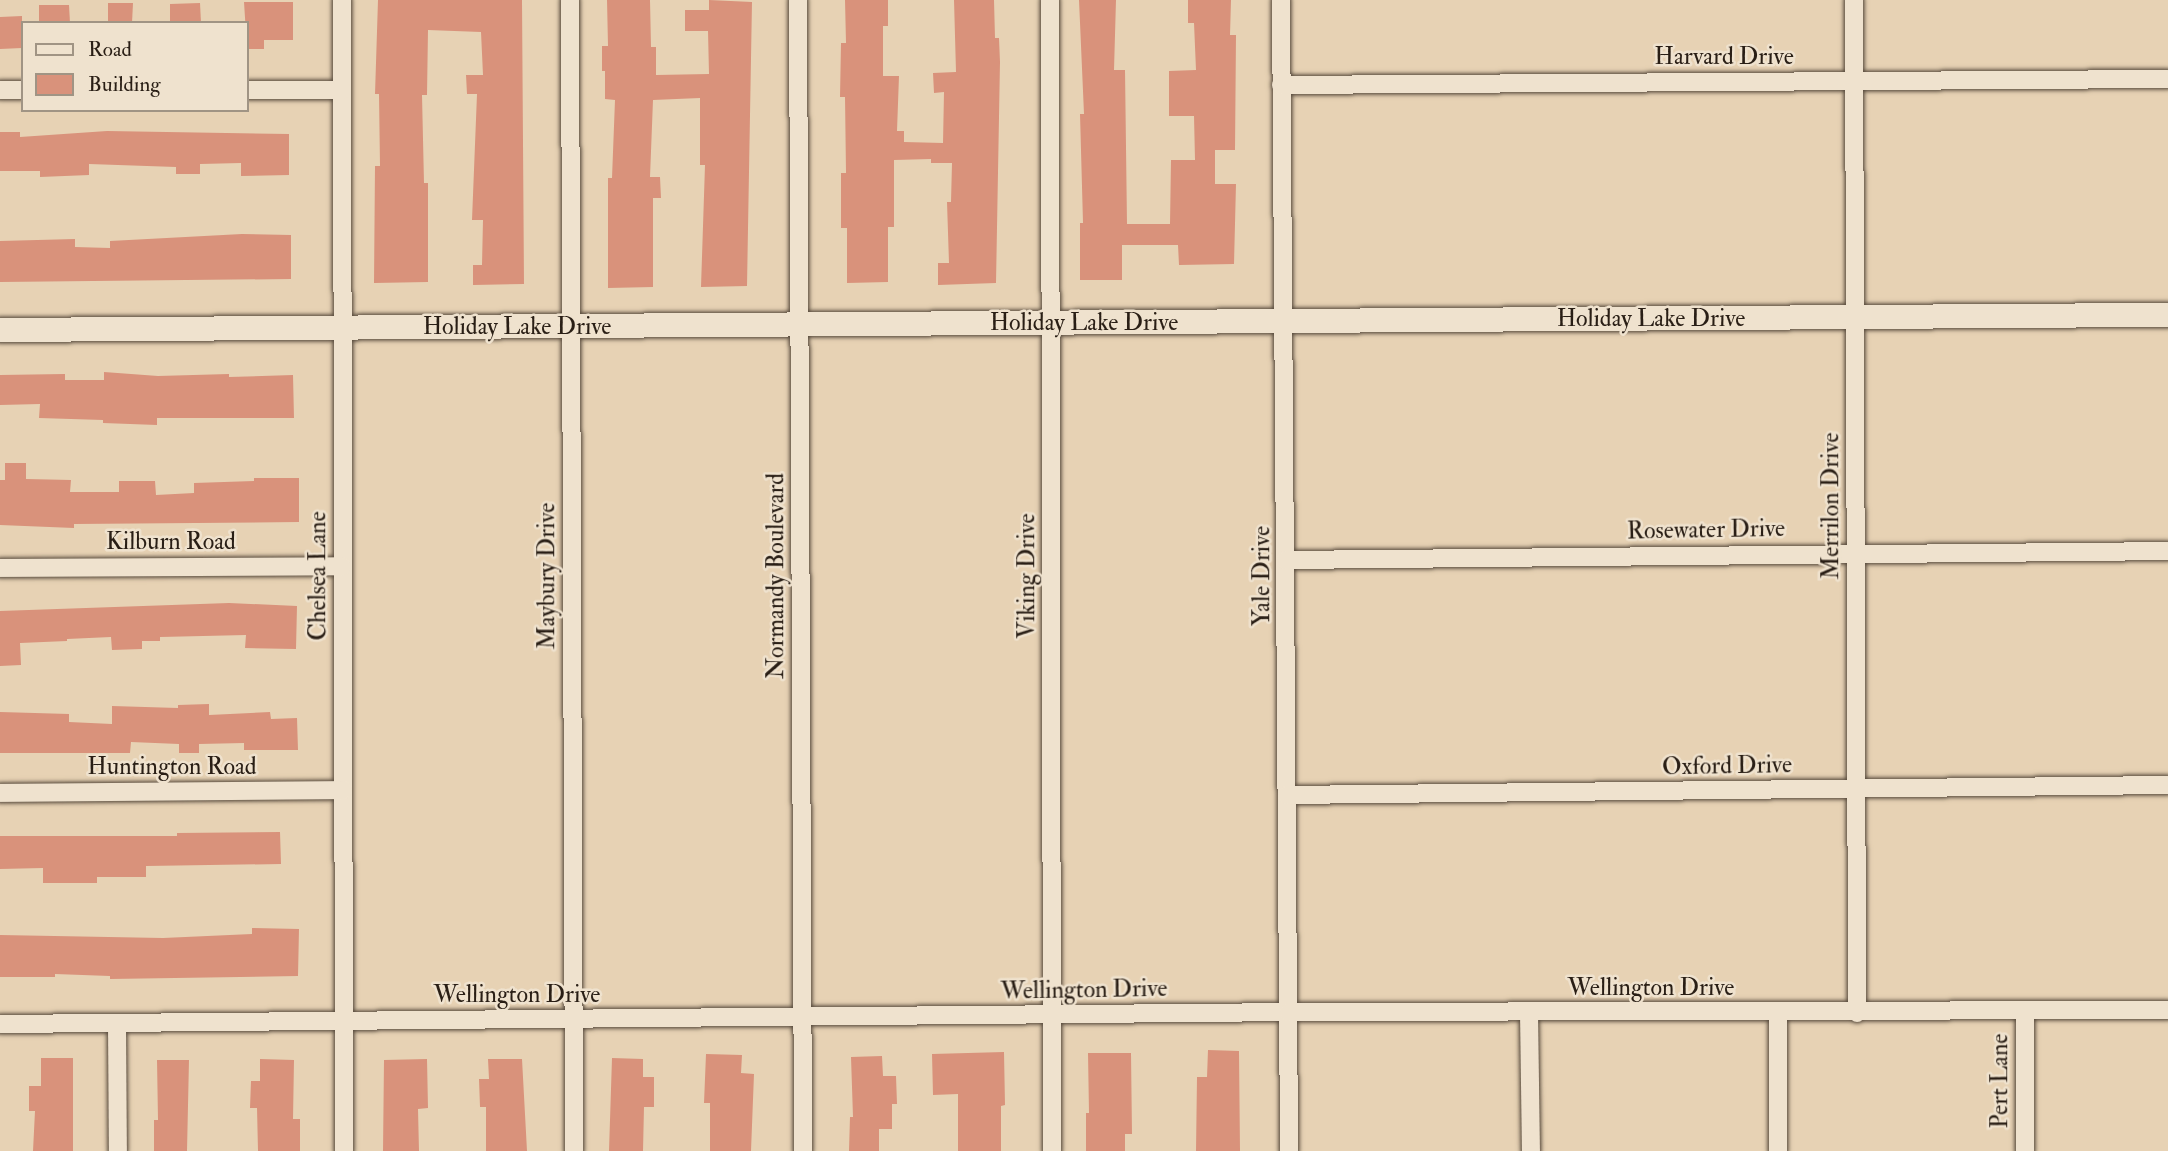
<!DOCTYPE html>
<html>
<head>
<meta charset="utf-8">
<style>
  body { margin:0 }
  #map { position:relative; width:2168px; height:1151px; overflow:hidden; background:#e7d2b4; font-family:"IM FELL Double Pica",serif }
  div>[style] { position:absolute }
  .building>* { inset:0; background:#d9927b }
  .roads { filter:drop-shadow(0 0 2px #584b3d) drop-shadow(0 0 2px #584b3d) }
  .street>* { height:18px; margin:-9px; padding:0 9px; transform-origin:9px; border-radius:9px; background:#efe2ce }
  .secondary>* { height:24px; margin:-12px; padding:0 12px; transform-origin:12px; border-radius:12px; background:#efe2ce }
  span { translate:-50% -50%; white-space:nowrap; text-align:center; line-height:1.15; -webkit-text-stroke:5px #efe2ce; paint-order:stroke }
  .street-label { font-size:24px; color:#291e15 }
  .legend { position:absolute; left:21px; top:21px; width:228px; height:91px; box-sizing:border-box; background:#efe2ce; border:2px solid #a09484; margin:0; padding:9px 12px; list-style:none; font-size:21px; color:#291e15 }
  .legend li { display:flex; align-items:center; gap:14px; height:35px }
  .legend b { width:35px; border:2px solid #a09484 }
</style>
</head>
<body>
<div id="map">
  <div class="building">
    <i style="clip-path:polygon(378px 0,522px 0,524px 284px,473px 285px,473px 265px,482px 265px,483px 220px,472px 220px,477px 94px,467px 94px,466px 75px,483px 75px,481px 32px,428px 30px,427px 95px,422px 95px,424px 183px,428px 183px,428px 282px,374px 283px,375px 166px,380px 166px,379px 94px,375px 94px)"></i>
    <i style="clip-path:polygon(607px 0,650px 0,651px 47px,656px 47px,656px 75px,709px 74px,708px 31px,685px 31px,685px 10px,709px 10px,709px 0,752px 2px,747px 286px,701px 287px,705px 165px,700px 165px,700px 98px,653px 100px,650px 177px,660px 177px,661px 198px,653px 198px,653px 287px,608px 288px,608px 178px,612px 178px,615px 100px,605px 99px,605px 71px,602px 71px,602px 46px,608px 46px)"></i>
    <i style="clip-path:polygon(845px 0,888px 0,888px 26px,883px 26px,883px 76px,899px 76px,897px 131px,904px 131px,904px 142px,943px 143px,944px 92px,934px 93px,933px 73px,956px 72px,954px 0,994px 0,995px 38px,999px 38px,1000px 62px,996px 283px,938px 285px,938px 263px,949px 263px,947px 202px,951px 202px,952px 163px,931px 163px,931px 159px,894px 160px,894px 227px,888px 227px,888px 282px,847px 283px,847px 228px,841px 228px,841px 173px,846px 173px,845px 97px,840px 97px,841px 43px,846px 43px)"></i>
    <i style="clip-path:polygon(1079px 0,1116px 0,1114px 70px,1125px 70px,1127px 224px,1170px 224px,1171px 160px,1195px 160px,1194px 116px,1169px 116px,1169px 71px,1196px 70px,1194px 23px,1188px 23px,1188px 0,1231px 0,1230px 35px,1236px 35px,1235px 150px,1215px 150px,1215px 184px,1236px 184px,1234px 264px,1179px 265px,1178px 245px,1122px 245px,1122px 280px,1080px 280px,1080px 223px,1083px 223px,1080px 114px,1084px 114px)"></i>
    <i style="clip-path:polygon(244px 2px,293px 2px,293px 40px,264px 40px,264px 49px,247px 49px)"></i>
    <i style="clip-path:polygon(108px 3px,133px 3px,132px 23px,108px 23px)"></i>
    <i style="clip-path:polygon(200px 3px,201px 23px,170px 23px,170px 4px)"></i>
    <i style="clip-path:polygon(39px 5px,69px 5px,70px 23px,39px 23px)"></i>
    <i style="clip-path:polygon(22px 16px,22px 48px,0 49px,0 17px)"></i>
    <i style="clip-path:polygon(107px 131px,289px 134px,289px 175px,241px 176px,241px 163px,200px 164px,200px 174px,176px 174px,176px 167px,89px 164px,89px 175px,40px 177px,40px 171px,0 171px,0 132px,20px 132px,20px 137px)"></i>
    <i style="clip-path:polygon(242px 234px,291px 235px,291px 279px,0 282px,0 241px,75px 239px,75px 247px,110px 248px,110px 241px)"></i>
    <i style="clip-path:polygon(104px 372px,158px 376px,229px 374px,229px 377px,293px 375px,294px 418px,157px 418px,157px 425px,103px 423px,103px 420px,39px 418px,40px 404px,0 405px,0 375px,65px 374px,65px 380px,104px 380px)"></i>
    <i style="clip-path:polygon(5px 463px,26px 463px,26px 479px,71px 480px,70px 492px,119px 492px,119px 481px,155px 481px,156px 495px,194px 493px,194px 483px,254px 481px,254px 478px,299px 478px,299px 522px,74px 524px,74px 528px,0 525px,0 480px,5px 480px)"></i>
    <i style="clip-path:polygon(229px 603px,297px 606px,296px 649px,245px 648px,246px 635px,160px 637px,160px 641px,142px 641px,142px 649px,112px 650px,111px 637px,67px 639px,67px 641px,20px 643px,21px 665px,0 666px,0 611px)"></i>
    <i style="clip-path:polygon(209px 704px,209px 715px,270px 712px,271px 719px,297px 718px,298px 750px,244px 750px,244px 743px,199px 744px,199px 753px,179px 753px,179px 744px,131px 742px,130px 753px,0 753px,0 712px,69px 714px,69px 722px,112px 724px,112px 706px,178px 708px,178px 705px)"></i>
    <i style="clip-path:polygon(280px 832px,281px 864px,146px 866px,146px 877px,97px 877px,97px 883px,43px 883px,43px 868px,0 869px,0 836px,177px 836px,177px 833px)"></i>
    <i style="clip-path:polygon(252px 928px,299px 929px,298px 976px,110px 979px,110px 976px,55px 974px,55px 977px,0 977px,0 935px,163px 938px,252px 934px)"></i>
    <i style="clip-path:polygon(1208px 1050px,1239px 1051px,1240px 1151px,1196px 1151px,1197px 1077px,1207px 1077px)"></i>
    <i style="clip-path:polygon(1004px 1052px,1005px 1105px,1001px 1106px,1001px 1151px,958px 1151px,958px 1094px,933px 1095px,932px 1054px)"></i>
    <i style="clip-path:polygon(1088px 1053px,1131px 1053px,1132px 1134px,1125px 1134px,1125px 1151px,1086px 1151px,1086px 1113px,1089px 1113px)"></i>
    <i style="clip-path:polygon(706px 1054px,742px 1055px,741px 1073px,754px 1074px,751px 1151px,710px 1151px,710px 1103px,704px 1103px)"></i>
    <i style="clip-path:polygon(882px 1056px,883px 1076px,896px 1076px,897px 1104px,892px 1104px,892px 1129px,879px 1129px,879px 1151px,849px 1151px,850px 1117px,853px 1117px,851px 1057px)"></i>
    <i style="clip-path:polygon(41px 1058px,73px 1058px,73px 1151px,33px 1151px,35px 1111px,29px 1111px,29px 1086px,41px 1086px)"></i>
    <i style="clip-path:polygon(612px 1058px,643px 1059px,643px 1077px,654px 1077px,654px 1107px,644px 1107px,643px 1151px,609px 1151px)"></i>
    <i style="clip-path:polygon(260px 1059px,294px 1060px,293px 1119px,300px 1119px,300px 1151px,258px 1151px,257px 1108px,250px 1108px,251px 1081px,260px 1081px)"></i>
    <i style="clip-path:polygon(427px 1059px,428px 1108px,418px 1109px,419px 1151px,383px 1151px,384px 1060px)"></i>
    <i style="clip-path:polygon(488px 1059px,522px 1059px,527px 1151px,486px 1151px,486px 1107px,480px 1107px,479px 1079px,489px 1079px)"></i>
    <i style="clip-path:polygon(157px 1060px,189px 1060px,187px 1151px,154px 1151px,154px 1120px,158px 1120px)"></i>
  </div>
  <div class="roads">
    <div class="street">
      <i style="left:342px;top:0;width:1151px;rotate:89.9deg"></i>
      <i style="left:570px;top:0;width:1151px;rotate:89.8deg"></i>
      <i style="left:798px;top:0;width:1151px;rotate:89.75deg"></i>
      <i style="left:1050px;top:0;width:1151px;rotate:89.9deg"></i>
      <i style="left:1281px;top:0;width:1151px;rotate:89.6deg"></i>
      <i style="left:1854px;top:0;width:1013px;rotate:89.83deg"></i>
      <i style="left:1281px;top:85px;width:887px;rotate:-0.39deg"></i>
      <i style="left:0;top:90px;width:23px"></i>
      <i style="left:247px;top:90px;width:95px"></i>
      <i style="left:1286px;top:560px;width:882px;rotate:-0.58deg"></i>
      <i style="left:0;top:568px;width:342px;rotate:-0.3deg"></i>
      <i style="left:0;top:793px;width:343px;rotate:-0.5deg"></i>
      <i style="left:1287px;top:795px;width:881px;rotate:-0.65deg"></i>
      <i style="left:2025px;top:1011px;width:140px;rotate:90deg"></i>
      <i style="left:1529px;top:1012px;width:139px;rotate:89.2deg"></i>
      <i style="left:1778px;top:1012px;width:139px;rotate:90deg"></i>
      <i style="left:117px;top:1023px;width:128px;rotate:89.6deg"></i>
      <i style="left:0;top:1024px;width:1289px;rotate:-0.53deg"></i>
      <i style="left:1289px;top:1012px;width:879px;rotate:-0.13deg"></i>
    </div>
    <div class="secondary">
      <i style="left:0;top:330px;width:2168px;rotate:-0.4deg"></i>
    </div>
  </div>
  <div class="street-label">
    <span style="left:1724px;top:57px">Harvard Drive</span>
    <span style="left:1651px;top:319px">Holiday Lake Drive</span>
    <span style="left:1084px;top:323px">Holiday Lake Drive</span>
    <span style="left:517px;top:327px">Holiday Lake Drive</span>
    <span style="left:1831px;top:506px;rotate:-90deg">Merrilon Drive</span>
    <span style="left:1706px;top:530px;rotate:-1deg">Rosewater Drive</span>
    <span style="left:171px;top:542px">Kilburn Road</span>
    <span style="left:318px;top:576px;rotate:-90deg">Chelsea Lane</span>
    <span style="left:547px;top:576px;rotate:-90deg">Maybury Drive</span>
    <span style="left:776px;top:576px;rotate:-90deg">Normandy Boulevard</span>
    <span style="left:1027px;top:576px;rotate:-90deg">Viking Drive</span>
    <span style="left:1262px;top:576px;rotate:-90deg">Yale Drive</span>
    <span style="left:1727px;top:766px;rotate:-1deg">Oxford Drive</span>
    <span style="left:172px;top:767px">Huntington Road</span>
    <span style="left:1651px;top:988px">Wellington Drive</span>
    <span style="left:1084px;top:990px;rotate:-1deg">Wellington Drive</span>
    <span style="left:517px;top:995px">Wellington Drive</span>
    <span style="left:2000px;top:1081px;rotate:-90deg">Pert Lane</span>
  </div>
  <ul class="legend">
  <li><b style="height:9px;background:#efe2ce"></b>Road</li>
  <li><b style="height:19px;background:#d9927b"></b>Building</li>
  </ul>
</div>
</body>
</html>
